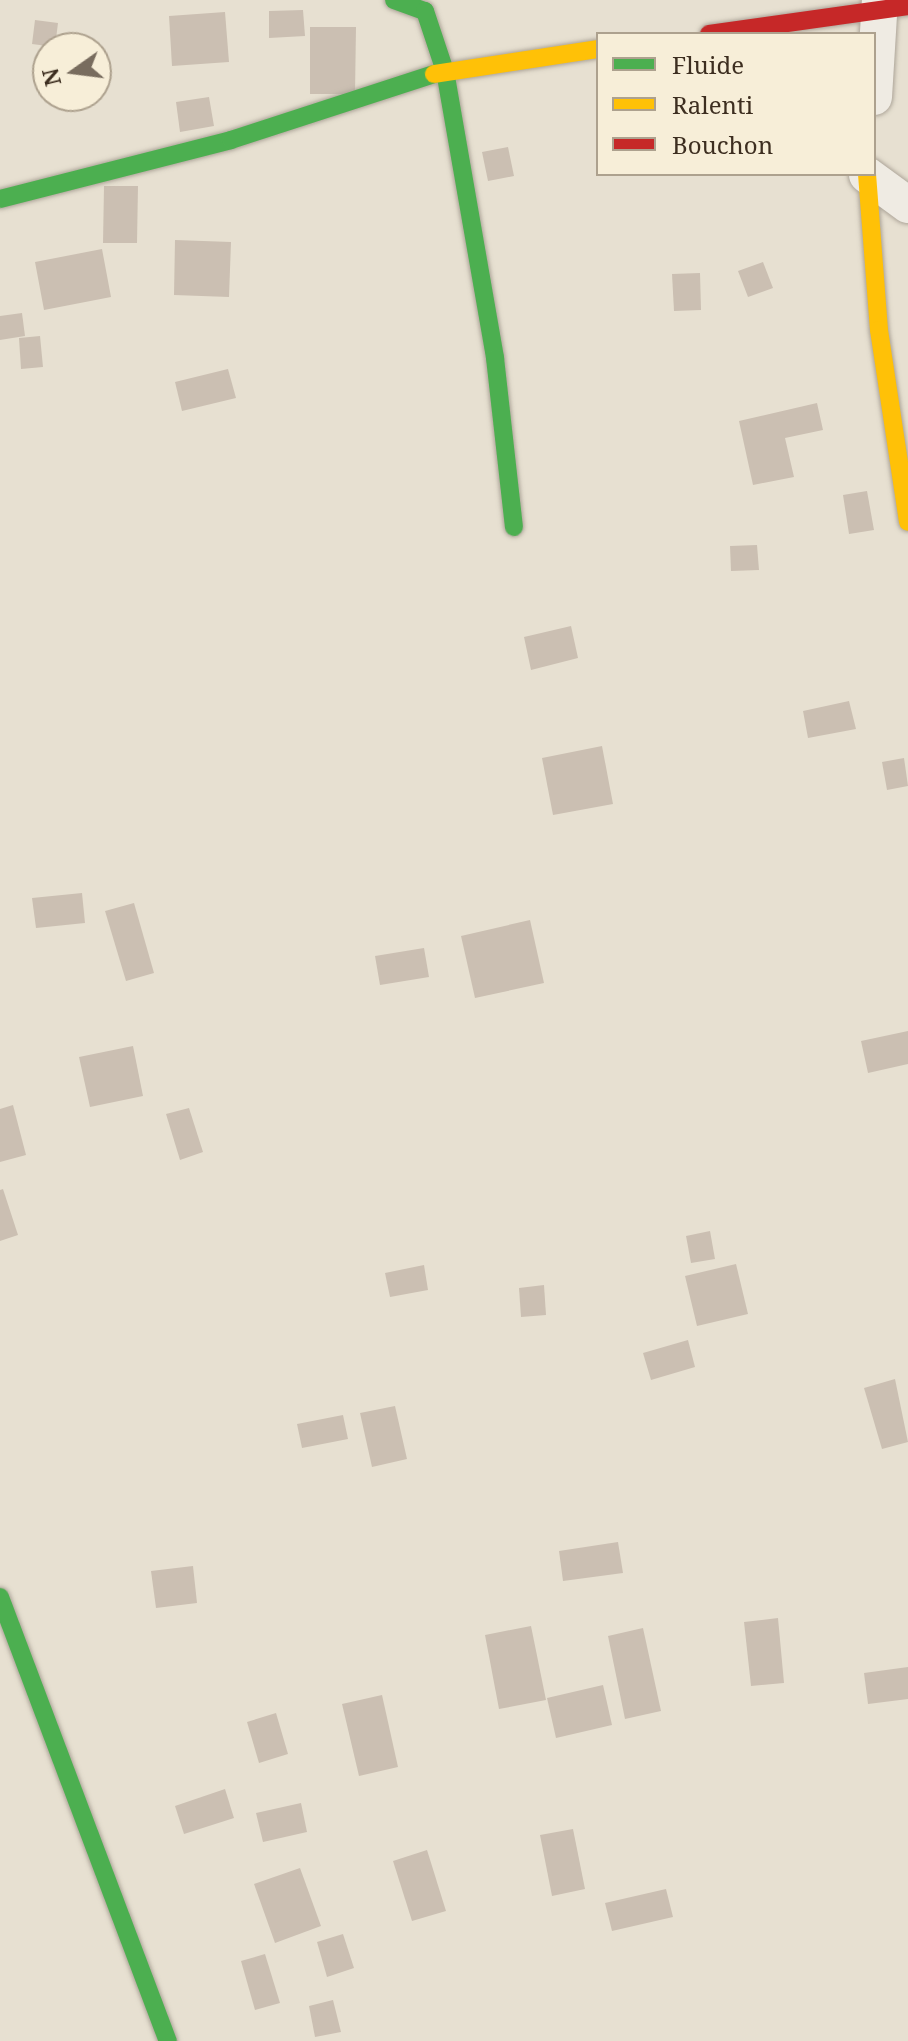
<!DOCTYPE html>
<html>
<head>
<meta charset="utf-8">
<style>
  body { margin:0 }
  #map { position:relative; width:908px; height:2041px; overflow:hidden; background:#e7e0d1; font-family:"Noto Serif",serif }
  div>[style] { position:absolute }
  .building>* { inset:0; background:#cbbfb2 }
  .roads { filter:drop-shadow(0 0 2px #ada599) drop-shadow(0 0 2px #ada599) }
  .street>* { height:36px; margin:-18px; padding:0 18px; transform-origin:18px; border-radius:18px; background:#efebe3 }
  .fast>* { height:18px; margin:-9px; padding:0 9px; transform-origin:9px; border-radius:9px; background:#4caf50 }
  .slow>* { height:18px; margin:-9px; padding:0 9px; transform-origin:9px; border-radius:9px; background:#ffc107 }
  .jam>* { height:18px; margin:-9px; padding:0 9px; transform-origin:9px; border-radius:9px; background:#c62828 }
  span { translate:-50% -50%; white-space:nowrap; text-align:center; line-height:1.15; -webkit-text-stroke:6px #f7eed8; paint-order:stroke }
  .legend { position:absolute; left:596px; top:32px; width:280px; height:144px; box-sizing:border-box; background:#f7eed8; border:2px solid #ada18e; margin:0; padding:10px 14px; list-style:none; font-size:24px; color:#3d2e20 }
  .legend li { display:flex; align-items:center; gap:16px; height:40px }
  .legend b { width:40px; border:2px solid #ada18e }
  .north { position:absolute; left:32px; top:32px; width:80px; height:80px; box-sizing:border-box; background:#f7eed8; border:2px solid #ada18e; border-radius:50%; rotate:256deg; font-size:22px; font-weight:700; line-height:32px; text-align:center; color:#3d2e20 }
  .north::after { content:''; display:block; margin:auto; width:28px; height:36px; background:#786c5e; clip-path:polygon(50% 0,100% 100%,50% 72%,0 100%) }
</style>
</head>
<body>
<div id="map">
  <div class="building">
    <i style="clip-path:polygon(303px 10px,305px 36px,269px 38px,269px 11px)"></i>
    <i style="clip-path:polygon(225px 12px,229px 62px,172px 66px,169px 16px)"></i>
    <i style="clip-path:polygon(35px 20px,58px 23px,55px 47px,32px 44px)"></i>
    <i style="clip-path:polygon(310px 27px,356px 27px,355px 94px,310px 94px)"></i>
    <i style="clip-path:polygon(209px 97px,214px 126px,180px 132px,176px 102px)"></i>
    <i style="clip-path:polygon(508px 147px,514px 176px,488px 181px,482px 152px)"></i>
    <i style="clip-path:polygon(104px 186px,138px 186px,137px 243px,103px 243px)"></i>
    <i style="clip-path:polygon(175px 240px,231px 242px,229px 297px,174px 295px)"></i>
    <i style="clip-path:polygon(102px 249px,111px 297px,44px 310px,35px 262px)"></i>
    <i style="clip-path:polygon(763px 262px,773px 288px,748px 297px,738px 271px)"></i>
    <i style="clip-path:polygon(700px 273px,701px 310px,674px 311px,672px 274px)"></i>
    <i style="clip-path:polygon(22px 313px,25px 336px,0 340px,0 316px)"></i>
    <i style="clip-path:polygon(40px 336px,43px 367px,21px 369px,19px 338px)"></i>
    <i style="clip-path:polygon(228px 369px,236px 398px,182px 411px,175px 382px)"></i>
    <i style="clip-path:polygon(817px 403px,823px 430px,785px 438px,794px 477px,753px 485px,739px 421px)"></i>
    <i style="clip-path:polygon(867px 491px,874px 530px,849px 534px,843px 495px)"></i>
    <i style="clip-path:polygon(757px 545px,759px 570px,731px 571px,730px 546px)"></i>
    <i style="clip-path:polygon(571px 626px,578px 658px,531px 670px,524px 637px)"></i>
    <i style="clip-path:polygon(849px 701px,856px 729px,808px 738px,803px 711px)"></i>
    <i style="clip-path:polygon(602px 746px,613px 804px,553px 815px,542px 758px)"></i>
    <i style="clip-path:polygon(904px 758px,908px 786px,887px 790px,882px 762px)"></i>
    <i style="clip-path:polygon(82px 893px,85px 923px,36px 928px,32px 898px)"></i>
    <i style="clip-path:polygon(134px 903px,154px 973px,126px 981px,105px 911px)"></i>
    <i style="clip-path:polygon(530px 920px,544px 983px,475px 998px,461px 936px)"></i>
    <i style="clip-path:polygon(424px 948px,429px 977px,380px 985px,375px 956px)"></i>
    <i style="clip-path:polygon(908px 1031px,908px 1064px,868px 1073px,861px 1041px)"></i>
    <i style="clip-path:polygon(133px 1046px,143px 1096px,90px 1107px,79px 1057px)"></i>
    <i style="clip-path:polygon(13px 1105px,26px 1155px,0 1162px,0 1109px)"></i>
    <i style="clip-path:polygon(189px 1108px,203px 1152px,180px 1160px,166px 1114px)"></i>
    <i style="clip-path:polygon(3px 1189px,18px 1235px,0 1241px,0 1190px)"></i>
    <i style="clip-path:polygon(710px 1231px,715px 1259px,691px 1263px,686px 1236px)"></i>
    <i style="clip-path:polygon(736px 1264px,748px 1314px,697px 1326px,685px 1276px)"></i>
    <i style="clip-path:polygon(424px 1265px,428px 1290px,390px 1297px,385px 1273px)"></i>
    <i style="clip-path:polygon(544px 1285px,546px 1315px,521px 1317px,519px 1288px)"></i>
    <i style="clip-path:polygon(688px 1340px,695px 1367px,651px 1380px,643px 1353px)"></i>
    <i style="clip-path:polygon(895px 1379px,908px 1442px,882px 1449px,864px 1388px)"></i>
    <i style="clip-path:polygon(395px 1406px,407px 1459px,372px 1467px,360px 1413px)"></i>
    <i style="clip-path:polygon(343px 1415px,348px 1439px,302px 1448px,297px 1424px)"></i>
    <i style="clip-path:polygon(618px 1542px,623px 1573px,563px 1581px,559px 1551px)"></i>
    <i style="clip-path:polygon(193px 1566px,197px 1603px,156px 1608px,151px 1571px)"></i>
    <i style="clip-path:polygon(778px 1618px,784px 1683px,751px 1686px,744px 1622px)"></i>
    <i style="clip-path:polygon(531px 1626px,546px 1700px,499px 1709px,485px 1635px)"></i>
    <i style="clip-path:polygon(643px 1628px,661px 1711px,625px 1719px,608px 1636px)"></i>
    <i style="clip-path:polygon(908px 1667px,908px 1699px,868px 1704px,864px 1673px)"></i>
    <i style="clip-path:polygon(603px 1685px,612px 1725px,556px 1738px,547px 1698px)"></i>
    <i style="clip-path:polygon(382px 1695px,398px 1767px,359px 1776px,342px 1704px)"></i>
    <i style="clip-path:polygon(276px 1713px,288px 1754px,259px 1763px,247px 1722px)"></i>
    <i style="clip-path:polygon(225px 1789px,234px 1818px,184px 1834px,175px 1806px)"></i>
    <i style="clip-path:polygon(301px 1803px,307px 1832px,263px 1842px,256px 1813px)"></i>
    <i style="clip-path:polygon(573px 1829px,585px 1889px,552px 1896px,540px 1835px)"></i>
    <i style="clip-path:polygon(427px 1850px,446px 1911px,412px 1921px,393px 1861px)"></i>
    <i style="clip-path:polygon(300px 1868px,321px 1926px,275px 1943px,254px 1884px)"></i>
    <i style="clip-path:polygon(666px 1889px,673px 1917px,612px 1931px,605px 1903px)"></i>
    <i style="clip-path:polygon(343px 1934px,354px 1968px,327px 1977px,317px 1942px)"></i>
    <i style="clip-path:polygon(265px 1954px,280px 2003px,255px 2010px,241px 1961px)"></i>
    <i style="clip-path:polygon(333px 2000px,341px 2032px,315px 2037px,309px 2006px)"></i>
  </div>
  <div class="roads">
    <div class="street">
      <i style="left:874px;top:97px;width:97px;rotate:-86.5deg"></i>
      <i style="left:867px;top:175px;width:51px;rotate:36.2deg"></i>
    </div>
    <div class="fast">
      <i style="left:394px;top:0;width:33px;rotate:20deg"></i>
      <i style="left:425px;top:11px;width:63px;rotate:71.6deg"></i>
      <i style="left:445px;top:71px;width:291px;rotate:80.1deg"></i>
      <i style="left:495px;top:358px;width:170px;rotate:83.6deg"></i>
      <i style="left:0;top:199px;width:238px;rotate:-14.3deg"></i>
      <i style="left:231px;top:140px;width:213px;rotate:-18deg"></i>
      <i style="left:0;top:1597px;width:475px;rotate:69.3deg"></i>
    </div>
    <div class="slow">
      <i style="left:434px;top:74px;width:166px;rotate:-8.7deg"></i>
      <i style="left:867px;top:174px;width:156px;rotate:85.6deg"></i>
      <i style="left:879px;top:330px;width:194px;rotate:81.4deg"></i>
    </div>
    <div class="jam">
      <i style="left:709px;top:34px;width:201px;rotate:-8deg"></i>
    </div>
  </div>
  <ul class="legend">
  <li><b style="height:10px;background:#4caf50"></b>Fluide</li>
  <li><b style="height:10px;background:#ffc107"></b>Ralenti</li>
  <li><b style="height:10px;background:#c62828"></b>Bouchon</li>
  </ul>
  <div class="north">N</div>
</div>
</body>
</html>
